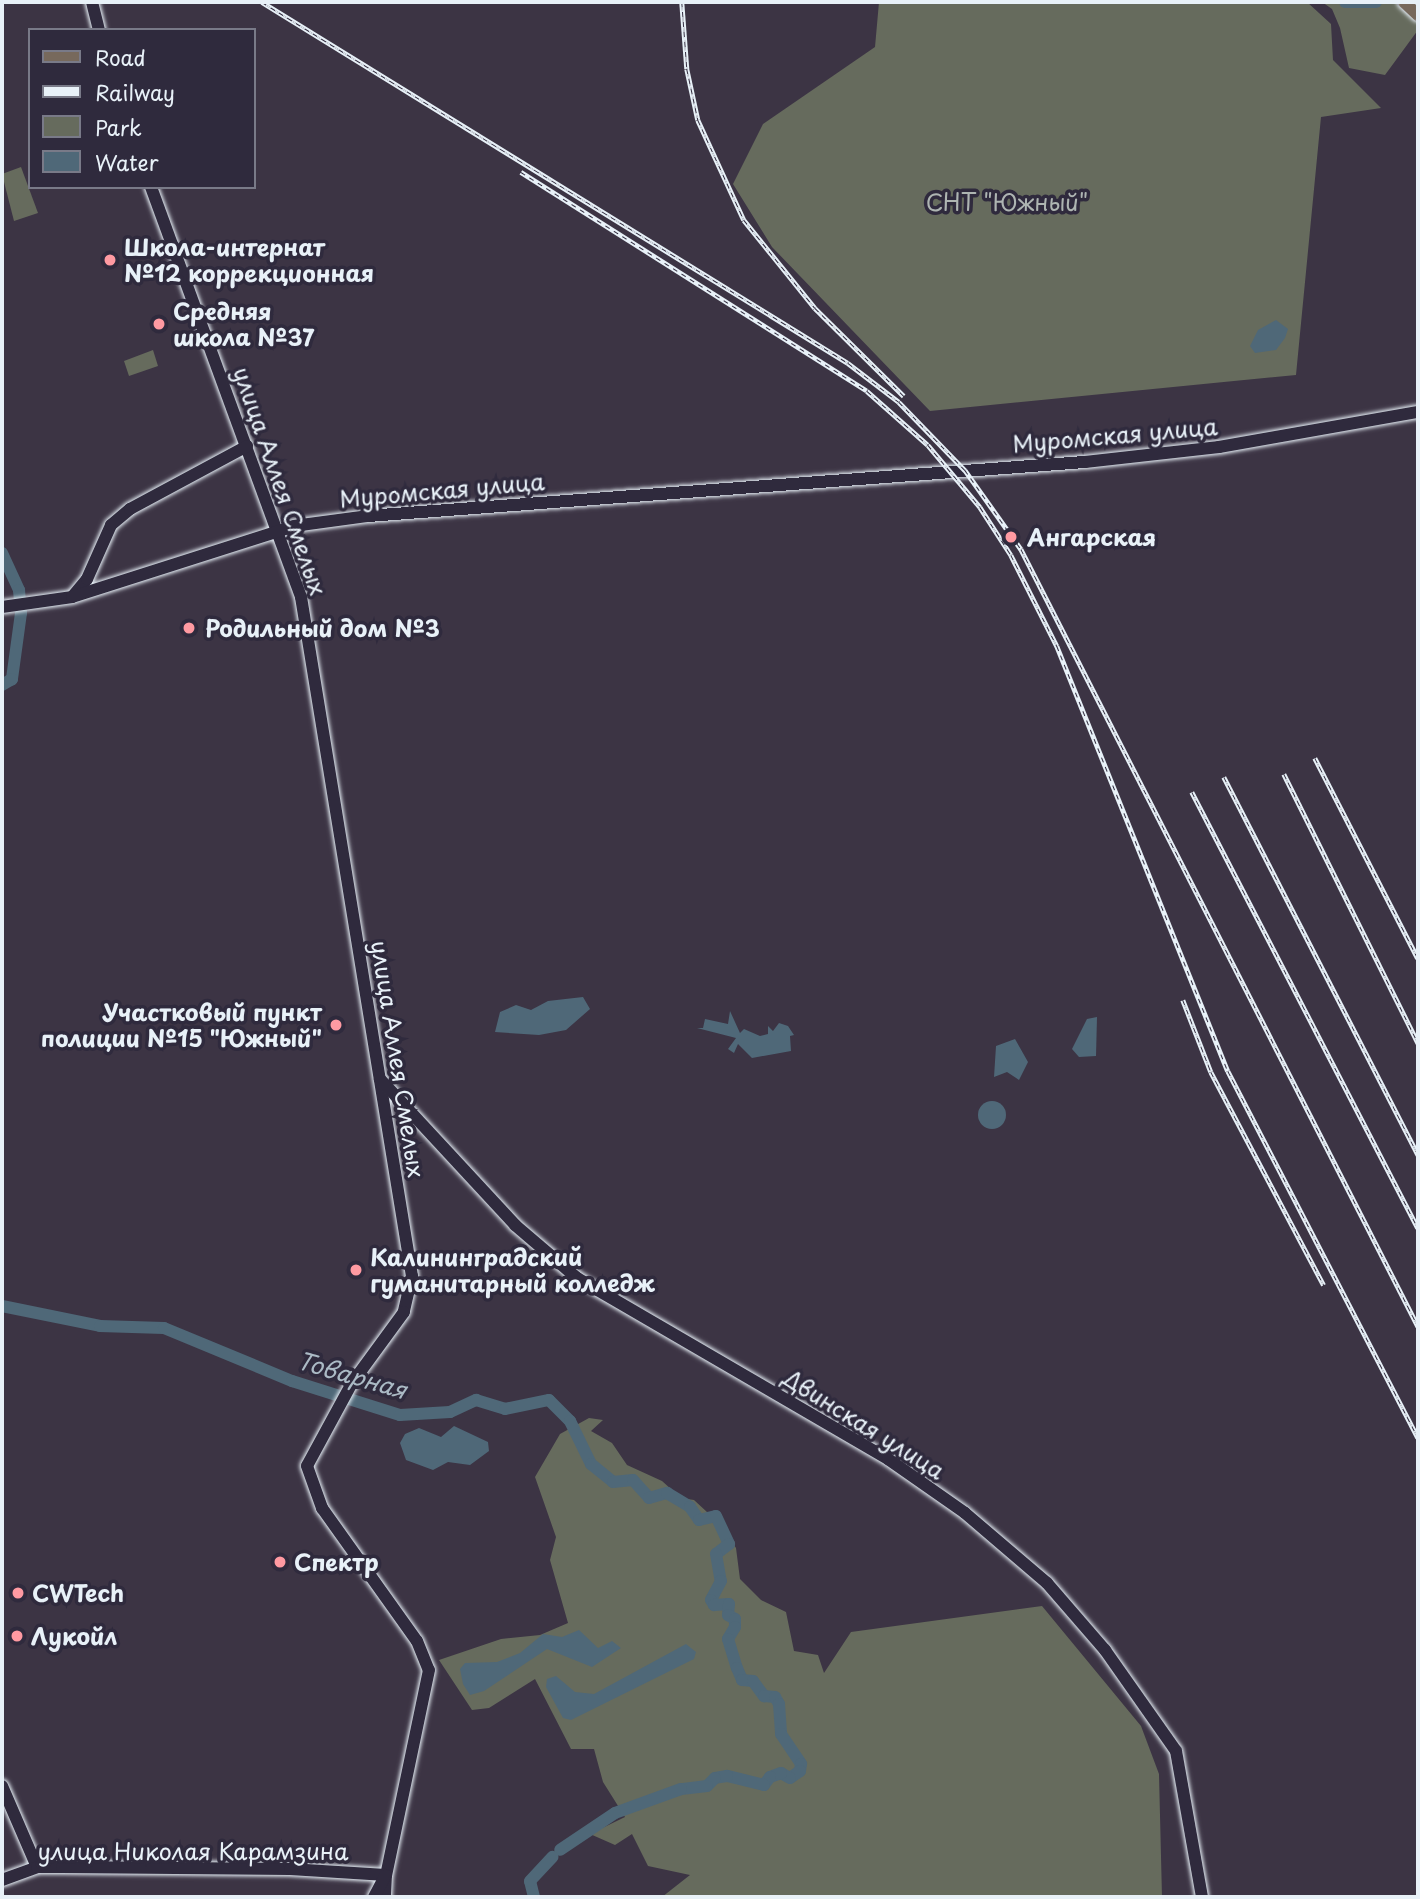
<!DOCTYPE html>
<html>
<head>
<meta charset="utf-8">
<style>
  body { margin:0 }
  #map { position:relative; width:1420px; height:1899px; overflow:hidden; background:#3c3444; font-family:"Playpen Sans",sans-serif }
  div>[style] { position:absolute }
  .green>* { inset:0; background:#666b5d }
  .water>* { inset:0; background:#4f6878 }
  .round { border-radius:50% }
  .river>* { height:12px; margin:-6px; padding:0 6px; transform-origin:6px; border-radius:6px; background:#4f6878 }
  .roads { filter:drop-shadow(0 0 2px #e8f1f8) drop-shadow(0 0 2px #e8f1f8) }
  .secondary>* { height:12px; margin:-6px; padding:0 6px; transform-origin:6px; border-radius:6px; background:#2f2a3d }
  .primary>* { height:12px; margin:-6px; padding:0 6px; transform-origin:6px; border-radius:6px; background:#77695c }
  .rail>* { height:4.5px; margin-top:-2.25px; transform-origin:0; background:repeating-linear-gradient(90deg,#2f2a3d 0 5px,#e8f1f8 0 10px); box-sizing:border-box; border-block:2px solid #e8f1f8 }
  .dots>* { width:19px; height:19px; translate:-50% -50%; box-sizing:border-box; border:4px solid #2f2a3d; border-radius:50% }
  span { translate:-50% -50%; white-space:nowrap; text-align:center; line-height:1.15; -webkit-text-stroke:7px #2f2a3d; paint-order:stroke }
  .park-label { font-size:23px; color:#aeb5b2 }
  .poi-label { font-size:23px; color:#e8f1f8; font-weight:700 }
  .left { translate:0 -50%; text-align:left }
  .right { translate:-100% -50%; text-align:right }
  .street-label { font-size:23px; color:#e8f1f8 }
  .water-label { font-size:24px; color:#abbac5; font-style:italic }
  .frame { position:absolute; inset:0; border:4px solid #e8f1f8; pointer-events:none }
  .legend { position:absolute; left:28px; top:28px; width:228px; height:161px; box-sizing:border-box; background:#2f2a3d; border:2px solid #797a88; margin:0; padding:9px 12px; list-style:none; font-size:21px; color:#e8f1f8 }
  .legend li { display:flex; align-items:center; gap:14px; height:35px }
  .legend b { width:35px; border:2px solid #797a88 }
</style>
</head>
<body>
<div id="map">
  <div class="green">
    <i style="clip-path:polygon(879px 2px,1307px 2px,1331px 24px,1333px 60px,1381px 108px,1321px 117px,1296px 375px,930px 411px,772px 247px,733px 184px,763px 124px,875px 47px)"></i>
    <i style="clip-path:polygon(1322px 2px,1394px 2px,1418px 23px,1418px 30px,1385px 75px,1349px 68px,1340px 28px,1332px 9px)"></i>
    <i style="clip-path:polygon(21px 167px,38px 213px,14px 221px,2px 174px)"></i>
    <i style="clip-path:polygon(153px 350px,158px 366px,129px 376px,124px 361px)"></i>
    <i style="clip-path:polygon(589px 1418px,603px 1420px,591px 1431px,612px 1443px,627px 1465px,662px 1481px,681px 1498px,694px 1500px,720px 1524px,736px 1548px,740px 1579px,761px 1600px,786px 1612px,794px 1651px,818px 1655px,824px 1673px,851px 1632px,1042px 1606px,1141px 1726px,1159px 1774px,1162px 1897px,662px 1897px,690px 1875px,648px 1866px,632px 1834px,615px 1845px,590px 1834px,625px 1817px,603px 1782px,594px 1749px,571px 1749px,535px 1679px,489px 1708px,472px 1710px,439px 1660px,501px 1639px,540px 1635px,568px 1623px,550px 1560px,556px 1537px,535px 1477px,560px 1434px)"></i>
  </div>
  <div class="water">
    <i style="clip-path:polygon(1276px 320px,1288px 329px,1285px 338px,1276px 350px,1255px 353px,1250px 346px,1258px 330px)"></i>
    <i style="clip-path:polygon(583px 997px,590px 1009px,566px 1030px,539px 1035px,495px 1032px,500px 1012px,516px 1005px,531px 1010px,548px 1001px)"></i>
    <i style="clip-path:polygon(730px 1011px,740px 1033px,744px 1029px,760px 1036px,768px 1034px,768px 1026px,773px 1031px,779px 1023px,788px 1026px,794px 1035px,790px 1036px,791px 1051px,752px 1058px,738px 1044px,734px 1053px,728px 1049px,736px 1038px,697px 1028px,703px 1028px,705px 1019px,728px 1024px)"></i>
    <i style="clip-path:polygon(1097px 1017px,1096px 1056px,1079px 1057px,1072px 1049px,1087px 1019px)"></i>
    <i style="clip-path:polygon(1015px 1039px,1028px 1062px,1019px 1080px,1007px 1072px,994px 1077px,996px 1046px)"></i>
    <i class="round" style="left:978px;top:1101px;width:28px;height:28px"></i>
    <i style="clip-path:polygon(454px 1426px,488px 1442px,489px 1451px,470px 1465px,448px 1462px,433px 1470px,406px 1460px,400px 1443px,405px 1434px,419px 1428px,441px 1437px)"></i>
    <i style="clip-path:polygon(579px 1630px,598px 1648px,612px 1641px,621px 1648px,592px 1667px,547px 1649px,484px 1691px,470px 1695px,463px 1684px,460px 1669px,465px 1663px,497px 1662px,520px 1653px,543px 1634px,562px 1637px)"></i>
    <i style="clip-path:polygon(686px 1644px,696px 1652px,694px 1659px,571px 1720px,563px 1718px,546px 1687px,547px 1679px,556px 1676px,575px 1692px,594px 1694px)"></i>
  </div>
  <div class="river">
    <i style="left:1345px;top:2px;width:31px"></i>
    <i style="left:2px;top:553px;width:41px;rotate:65.3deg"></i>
    <i style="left:19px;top:590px;width:23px;rotate:85deg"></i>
    <i style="left:21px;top:613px;width:67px;rotate:97.8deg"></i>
    <i style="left:12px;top:679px;width:12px;rotate:149deg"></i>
    <i style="left:2px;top:1306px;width:100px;rotate:11.5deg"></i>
    <i style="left:100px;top:1326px;width:64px;rotate:1.8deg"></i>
    <i style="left:164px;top:1328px;width:139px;rotate:22.5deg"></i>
    <i style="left:292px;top:1381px;width:113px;rotate:17.5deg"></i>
    <i style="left:400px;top:1415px;width:50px;rotate:-3.4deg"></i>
    <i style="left:450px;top:1412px;width:29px;rotate:-25deg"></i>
    <i style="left:476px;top:1400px;width:30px;rotate:17deg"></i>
    <i style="left:505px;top:1409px;width:45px;rotate:-11.6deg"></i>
    <i style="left:549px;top:1400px;width:30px;rotate:45deg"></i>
    <i style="left:570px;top:1421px;width:48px;rotate:64deg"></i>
    <i style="left:591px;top:1464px;width:28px;rotate:39deg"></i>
    <i style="left:613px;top:1482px;width:20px;rotate:-6deg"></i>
    <i style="left:633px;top:1480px;width:24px;rotate:48deg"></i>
    <i style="left:649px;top:1498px;width:19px;rotate:-16deg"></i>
    <i style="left:667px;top:1493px;width:27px;rotate:31deg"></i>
    <i style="left:690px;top:1507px;width:16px;rotate:55deg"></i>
    <i style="left:699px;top:1520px;width:17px;rotate:-13deg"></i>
    <i style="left:716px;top:1516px;width:31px;rotate:65deg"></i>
    <i style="left:729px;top:1544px;width:16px;rotate:142deg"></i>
    <i style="left:716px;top:1554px;width:27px;rotate:80deg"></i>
    <i style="left:721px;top:1581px;width:21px;rotate:118deg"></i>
    <i style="left:711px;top:1600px;width:6px;rotate:59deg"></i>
    <i style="left:714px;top:1605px;width:15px;rotate:-4deg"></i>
    <i style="left:729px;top:1604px;width:11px;rotate:95deg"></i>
    <i style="left:728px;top:1615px;width:8px;rotate:30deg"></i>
    <i style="left:735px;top:1619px;width:8px;rotate:90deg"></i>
    <i style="left:735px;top:1627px;width:14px;rotate:120deg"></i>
    <i style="left:728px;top:1639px;width:30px;rotate:73deg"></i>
    <i style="left:737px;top:1668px;width:13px;rotate:67deg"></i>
    <i style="left:742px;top:1680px;width:11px;rotate:5deg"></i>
    <i style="left:753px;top:1681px;width:19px;rotate:54deg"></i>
    <i style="left:764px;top:1696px;width:11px;rotate:5deg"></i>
    <i style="left:775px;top:1697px;width:8px;rotate:60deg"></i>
    <i style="left:779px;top:1704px;width:30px;rotate:86deg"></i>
    <i style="left:781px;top:1734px;width:36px;rotate:56deg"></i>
    <i style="left:801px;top:1764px;width:7px;rotate:98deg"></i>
    <i style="left:800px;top:1771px;width:12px;rotate:145deg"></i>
    <i style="left:790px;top:1778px;width:10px;rotate:-151deg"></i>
    <i style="left:781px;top:1773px;width:12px;rotate:160deg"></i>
    <i style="left:770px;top:1777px;width:10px;rotate:127deg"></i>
    <i style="left:764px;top:1785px;width:38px;rotate:-166deg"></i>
    <i style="left:727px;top:1776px;width:12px;rotate:171deg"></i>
    <i style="left:715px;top:1778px;width:11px;rotate:135deg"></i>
    <i style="left:707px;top:1786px;width:26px;rotate:173deg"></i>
    <i style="left:681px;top:1789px;width:70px;rotate:160deg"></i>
    <i style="left:615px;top:1813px;width:66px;rotate:146.1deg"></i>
    <i style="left:534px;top:1897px;width:16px;rotate:-104deg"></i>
    <i style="left:530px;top:1881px;width:33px;rotate:-47deg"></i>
  </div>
  <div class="roads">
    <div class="secondary">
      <i style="left:92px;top:2px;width:29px;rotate:76deg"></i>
      <i style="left:151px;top:187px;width:437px;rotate:69.9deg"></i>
      <i style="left:301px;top:597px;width:688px;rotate:80.72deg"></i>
      <i style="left:412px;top:1276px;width:37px;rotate:103deg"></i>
      <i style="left:404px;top:1312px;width:88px;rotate:126.2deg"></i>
      <i style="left:352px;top:1383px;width:94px;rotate:118.5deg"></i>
      <i style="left:307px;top:1466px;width:45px;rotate:70.3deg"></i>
      <i style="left:322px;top:1508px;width:163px;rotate:54.5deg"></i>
      <i style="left:417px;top:1641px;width:31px;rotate:68deg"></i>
      <i style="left:429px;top:1670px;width:209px;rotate:101.8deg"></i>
      <i style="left:386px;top:1875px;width:22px;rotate:93deg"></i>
      <i style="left:72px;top:597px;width:23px;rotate:-50deg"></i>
      <i style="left:87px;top:579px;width:59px;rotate:-66deg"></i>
      <i style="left:111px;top:525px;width:25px;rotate:-40deg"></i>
      <i style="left:130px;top:509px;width:133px;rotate:-28.3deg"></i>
      <i style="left:2px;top:607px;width:71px;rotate:-8.1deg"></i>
      <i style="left:72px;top:597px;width:233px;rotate:-17.7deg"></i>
      <i style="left:294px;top:526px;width:75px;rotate:-7.7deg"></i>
      <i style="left:368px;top:516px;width:719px;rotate:-4.31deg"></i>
      <i style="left:1085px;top:462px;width:135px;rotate:-6.4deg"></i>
      <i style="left:1219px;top:447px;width:202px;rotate:-10deg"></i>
      <i style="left:380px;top:1079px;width:199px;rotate:47.2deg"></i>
      <i style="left:515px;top:1225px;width:82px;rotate:40.5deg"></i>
      <i style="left:577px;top:1278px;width:360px;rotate:30.2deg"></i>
      <i style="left:888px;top:1459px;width:94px;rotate:35deg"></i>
      <i style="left:965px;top:1513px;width:108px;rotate:40.5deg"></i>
      <i style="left:1047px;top:1583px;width:89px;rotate:49.1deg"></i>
      <i style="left:1105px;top:1650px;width:123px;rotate:54.9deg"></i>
      <i style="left:1176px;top:1751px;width:148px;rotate:79.9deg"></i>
      <i style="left:2px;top:1786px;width:88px;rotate:66.6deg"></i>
      <i style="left:2px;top:1880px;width:37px;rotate:-20deg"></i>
      <i style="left:37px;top:1867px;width:25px"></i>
      <i style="left:62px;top:1867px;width:228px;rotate:0.5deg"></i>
      <i style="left:290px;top:1869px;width:96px;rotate:3.6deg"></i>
      <i style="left:374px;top:1897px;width:24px;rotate:-62deg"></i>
    </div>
    <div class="primary">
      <i style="left:1404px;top:2px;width:19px;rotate:43deg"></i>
    </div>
  </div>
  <div class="rail">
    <i style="left:262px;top:2px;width:688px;rotate:31.63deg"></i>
    <i style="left:848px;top:363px;width:64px;rotate:37.4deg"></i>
    <i style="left:899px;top:402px;width:95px;rotate:45.9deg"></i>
    <i style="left:965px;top:470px;width:97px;rotate:54.7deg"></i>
    <i style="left:1021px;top:549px;width:873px;rotate:62.94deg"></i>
    <i style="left:682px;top:2px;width:67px;rotate:85.7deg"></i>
    <i style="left:687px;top:69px;width:52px;rotate:77.8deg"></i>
    <i style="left:698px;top:120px;width:110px;rotate:65.3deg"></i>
    <i style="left:744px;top:220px;width:113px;rotate:51.1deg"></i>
    <i style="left:815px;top:308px;width:125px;rotate:44.7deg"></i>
    <i style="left:521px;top:172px;width:409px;rotate:32.3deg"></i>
    <i style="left:867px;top:391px;width:81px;rotate:41.5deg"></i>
    <i style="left:928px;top:445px;width:81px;rotate:50deg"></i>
    <i style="left:980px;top:507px;width:57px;rotate:57.1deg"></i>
    <i style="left:1011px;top:555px;width:102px;rotate:63.2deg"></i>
    <i style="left:1057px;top:646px;width:458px;rotate:68.1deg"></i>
    <i style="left:1228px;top:1071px;width:413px;rotate:62.6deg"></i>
    <i style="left:1315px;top:758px;width:225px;rotate:62.8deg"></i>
    <i style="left:1284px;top:774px;width:301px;rotate:63.5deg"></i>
    <i style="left:1224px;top:777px;width:425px;rotate:62.8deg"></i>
    <i style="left:1192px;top:792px;width:491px;rotate:62.6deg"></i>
    <i style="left:1183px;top:1000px;width:77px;rotate:68.7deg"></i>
    <i style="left:1211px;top:1072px;width:241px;rotate:62.1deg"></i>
  </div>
  <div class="dots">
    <i style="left:110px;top:260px;background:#ff9aa2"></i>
    <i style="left:159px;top:324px;background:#ff9aa2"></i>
    <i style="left:1011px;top:537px;background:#ff9aa2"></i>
    <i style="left:189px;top:628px;background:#ff9aa2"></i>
    <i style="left:336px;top:1025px;background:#ff9aa2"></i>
    <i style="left:356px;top:1270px;background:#ff9aa2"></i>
    <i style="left:280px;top:1562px;background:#ff9aa2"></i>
    <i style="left:18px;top:1593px;background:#ff9aa2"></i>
    <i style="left:17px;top:1636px;background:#ff9aa2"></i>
  </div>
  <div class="park-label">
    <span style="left:1007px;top:202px">СНТ "Южный"</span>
  </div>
  <div class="poi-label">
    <span class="left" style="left:124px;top:260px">Школа-интернат<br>№12 коррекционная</span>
    <span class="left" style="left:173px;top:324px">Средняя<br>школа №37</span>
    <span class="left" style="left:1027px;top:537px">Ангарская</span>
    <span class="left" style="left:205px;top:628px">Родильный дом №3</span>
    <span class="right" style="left:322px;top:1025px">Участковый пункт<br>полиции №15 "Южный"</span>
    <span class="left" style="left:370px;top:1270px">Калининградский<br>гуманитарный колледж</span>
    <span class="left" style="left:294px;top:1562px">Спектр</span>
    <span class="left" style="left:32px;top:1593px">CWTech</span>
    <span class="left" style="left:31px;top:1636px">Лукойл</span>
  </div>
  <div class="street-label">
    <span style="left:1115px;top:435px;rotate:-5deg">Муромская улица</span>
    <span style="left:280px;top:481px;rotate:71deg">улица Аллея Смелых</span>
    <span style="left:442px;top:490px;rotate:-5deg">Муромская улица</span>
    <span style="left:398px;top:1059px;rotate:81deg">улица Аллея Смелых</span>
    <span style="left:864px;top:1424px;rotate:32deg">Двинская улица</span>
    <span style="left:193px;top:1851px">улица Николая Карамзина</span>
  </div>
  <div class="water-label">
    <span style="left:352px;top:1375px;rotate:16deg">Товарная</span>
  </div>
  <div class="frame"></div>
  <ul class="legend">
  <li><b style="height:9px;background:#77695c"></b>Road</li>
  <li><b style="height:9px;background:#e8f1f8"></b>Railway</li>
  <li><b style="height:19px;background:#666b5d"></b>Park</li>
  <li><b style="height:19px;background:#4f6878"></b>Water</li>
  </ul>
</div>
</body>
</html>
